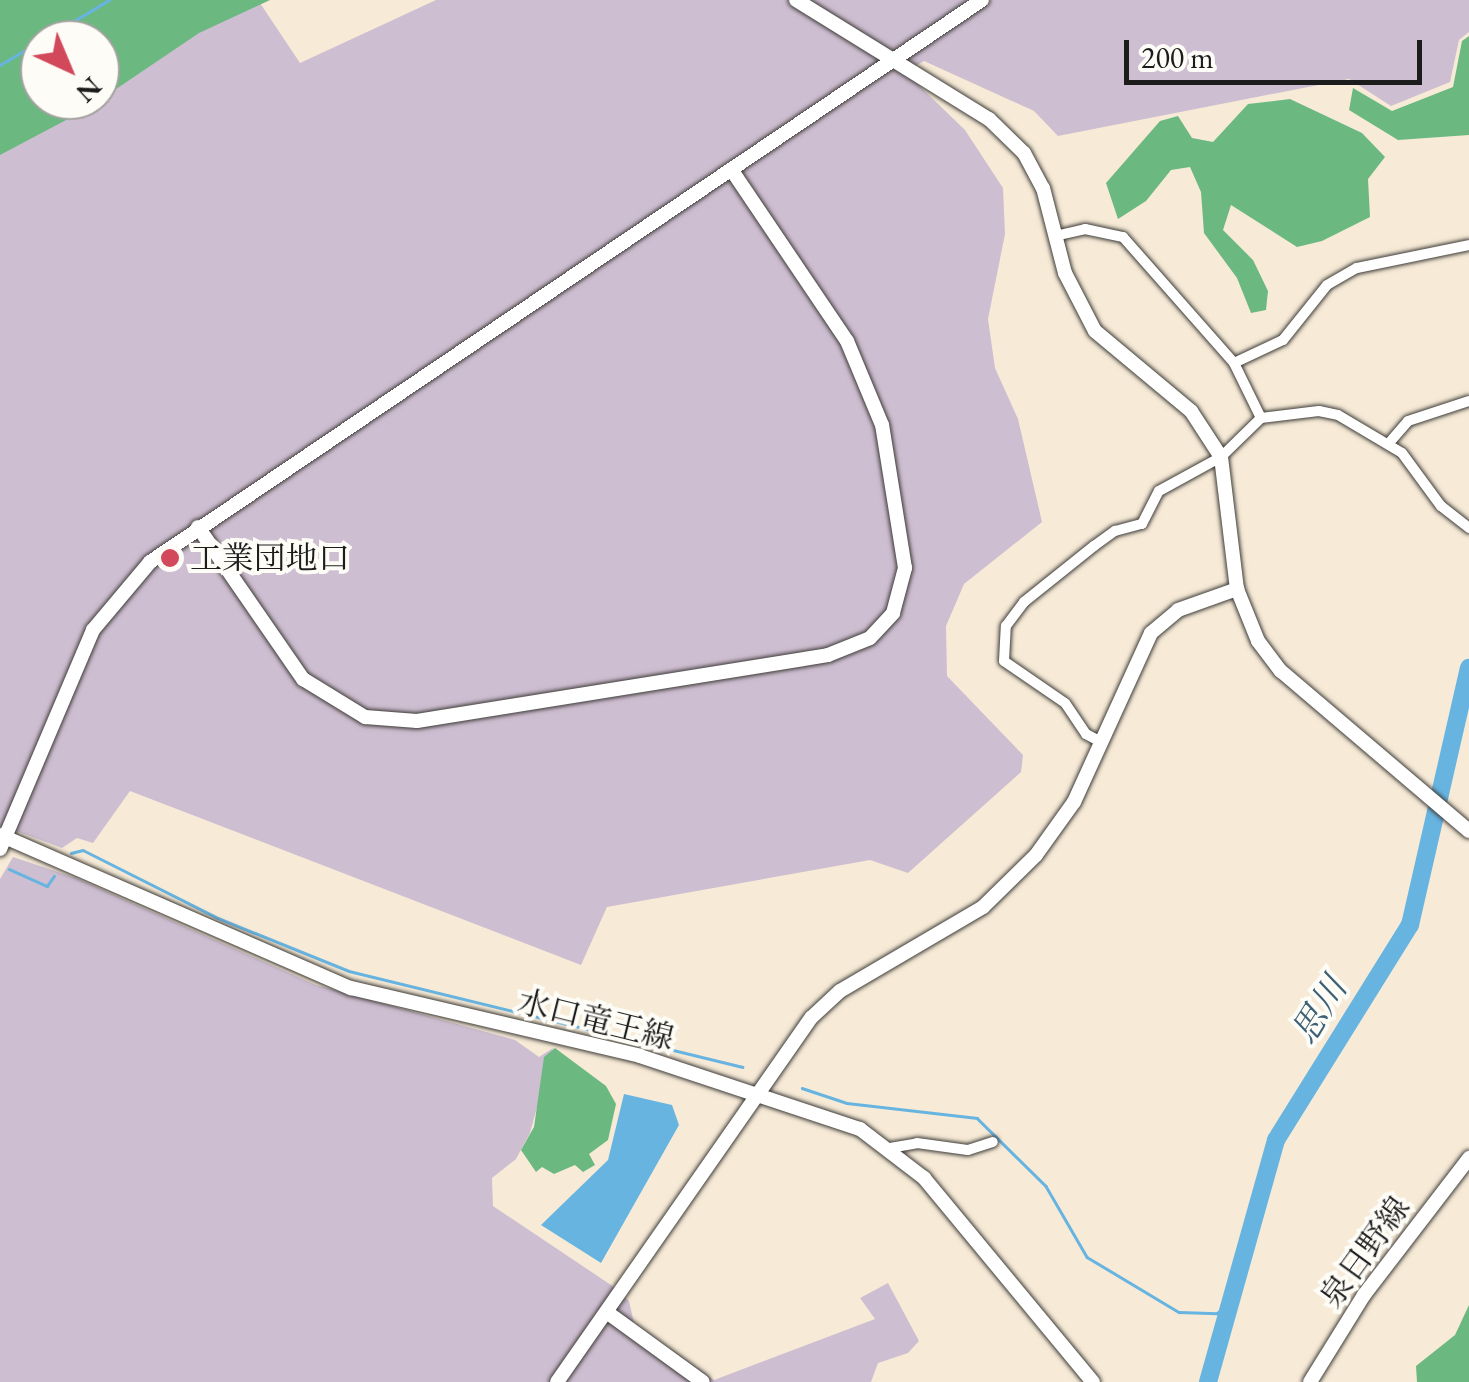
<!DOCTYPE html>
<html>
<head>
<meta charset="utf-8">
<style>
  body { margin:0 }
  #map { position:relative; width:1469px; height:1382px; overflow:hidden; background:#f7ebd7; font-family:"EB Garamond","Noto Serif JP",serif }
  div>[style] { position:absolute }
  .industrial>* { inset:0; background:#cebed1 }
  .forest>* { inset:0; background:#6bb881 }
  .water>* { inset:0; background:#68b4e1 }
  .stream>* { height:2.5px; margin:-1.25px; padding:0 1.25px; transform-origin:1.25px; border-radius:1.25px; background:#68b4e1 }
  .river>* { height:18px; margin:-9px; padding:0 9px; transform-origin:9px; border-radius:9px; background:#68b4e1 }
  .roads { filter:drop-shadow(0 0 2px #3d3b38) drop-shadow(0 0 2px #3d3b38) }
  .street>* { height:10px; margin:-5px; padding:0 5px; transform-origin:5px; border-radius:5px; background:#fff }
  .secondary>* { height:14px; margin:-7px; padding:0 7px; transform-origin:7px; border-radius:7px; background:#fff }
  .dots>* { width:28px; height:28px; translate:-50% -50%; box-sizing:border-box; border:5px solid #fdfcf7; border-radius:50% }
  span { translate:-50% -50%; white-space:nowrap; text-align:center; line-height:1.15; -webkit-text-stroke:8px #fdfcf7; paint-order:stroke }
  .poi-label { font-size:32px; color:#1c1c1c }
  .left { translate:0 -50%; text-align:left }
  .street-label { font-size:32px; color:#1c1c1c }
  .water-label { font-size:35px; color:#3e6075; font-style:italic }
  .north { position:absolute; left:20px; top:20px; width:100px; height:100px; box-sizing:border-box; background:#fdfcf7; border:2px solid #a3a29f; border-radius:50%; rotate:136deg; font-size:28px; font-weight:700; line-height:40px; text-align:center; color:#1c1c1c }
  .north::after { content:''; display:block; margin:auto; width:35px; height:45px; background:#d1495b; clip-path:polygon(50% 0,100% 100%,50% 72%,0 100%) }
  .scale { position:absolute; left:1124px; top:40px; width:298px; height:45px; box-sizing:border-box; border:5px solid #1c1c1c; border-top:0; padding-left:12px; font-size:30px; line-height:35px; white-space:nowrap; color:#1c1c1c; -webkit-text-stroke:8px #fdfcf7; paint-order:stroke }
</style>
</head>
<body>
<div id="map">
  <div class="industrial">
    <i style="clip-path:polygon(258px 0,300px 63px,436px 0,1469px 0,1469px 32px,1459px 40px,1450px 82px,1391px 106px,1349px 79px,1058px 136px,1034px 111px,924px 61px,905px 72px,965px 130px,1003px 188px,1005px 234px,988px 319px,995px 368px,1018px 419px,1042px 522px,964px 584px,946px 626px,947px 676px,1023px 755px,1021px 772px,908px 873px,870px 860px,607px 907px,581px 965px,130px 791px,93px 843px,77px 838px,62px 848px,0 825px,0 129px,100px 100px,100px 67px)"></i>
    <i style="clip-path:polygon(13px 857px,76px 878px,316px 985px,515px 1040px,539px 1057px,553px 1048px,530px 1133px,516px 1159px,492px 1178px,493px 1206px,611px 1285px,629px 1301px,634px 1323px,714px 1380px,875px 1319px,860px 1298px,888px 1283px,919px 1341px,908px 1353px,878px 1363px,871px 1382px,0 1382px,0 879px)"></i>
  </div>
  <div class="forest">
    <i style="clip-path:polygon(evenodd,0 0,270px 0,199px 33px,85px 110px,0 155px,0 0,40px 40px,100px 40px,100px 100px,40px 100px,40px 40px)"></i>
    <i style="clip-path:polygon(1469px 36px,1469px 135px,1398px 140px,1349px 110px,1353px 88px,1392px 111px,1453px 87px,1462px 41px)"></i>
    <i style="clip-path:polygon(1290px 99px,1362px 133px,1385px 157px,1368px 179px,1370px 217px,1322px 241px,1297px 247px,1231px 205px,1223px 230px,1253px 260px,1268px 291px,1266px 310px,1251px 313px,1237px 278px,1204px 233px,1201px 192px,1190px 167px,1171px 170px,1146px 201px,1118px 219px,1106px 183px,1160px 121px,1178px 116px,1192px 138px,1213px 142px,1248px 104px)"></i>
    <i style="clip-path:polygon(555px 1048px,606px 1086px,616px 1104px,608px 1140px,589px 1154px,595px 1165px,583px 1172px,575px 1165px,554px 1174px,542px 1167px,536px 1172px,521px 1150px,534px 1127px,544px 1057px)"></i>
    <i style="clip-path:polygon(1469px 1305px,1469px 1382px,1417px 1382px,1416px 1366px,1455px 1335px)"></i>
  </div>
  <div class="water">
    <i style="clip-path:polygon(624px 1094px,672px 1105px,679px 1125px,601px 1263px,541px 1225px,608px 1160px)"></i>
  </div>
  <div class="stream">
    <i style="left:0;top:65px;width:127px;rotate:-30.8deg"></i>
    <i style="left:71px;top:853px;width:12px;rotate:-14deg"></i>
    <i style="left:83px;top:850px;width:151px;rotate:26.7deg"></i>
    <i style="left:218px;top:918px;width:141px;rotate:22deg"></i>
    <i style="left:349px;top:971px;width:405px;rotate:13.7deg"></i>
    <i style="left:9px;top:869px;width:42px;rotate:24.1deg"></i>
    <i style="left:47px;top:886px;width:12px;rotate:-55deg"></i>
    <i style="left:802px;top:1088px;width:47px;rotate:18.4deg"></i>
    <i style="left:847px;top:1103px;width:131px;rotate:6.6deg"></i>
    <i style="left:977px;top:1118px;width:97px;rotate:44.6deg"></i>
    <i style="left:1046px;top:1186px;width:82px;rotate:60deg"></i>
    <i style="left:1087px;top:1257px;width:107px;rotate:30.9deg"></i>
    <i style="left:1179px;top:1312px;width:38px;rotate:2deg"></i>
    <i style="left:1217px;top:1313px;width:15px;rotate:-37deg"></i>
  </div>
  <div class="river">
    <i style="left:1208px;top:1382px;width:251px;rotate:-74.3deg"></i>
    <i style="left:1276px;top:1140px;width:253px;rotate:-58.1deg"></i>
    <i style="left:1410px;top:925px;width:264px;rotate:-77.1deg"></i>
  </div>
  <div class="roads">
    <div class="street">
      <i style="left:1055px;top:236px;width:31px;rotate:-13deg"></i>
      <i style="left:1085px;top:229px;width:39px;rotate:12deg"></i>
      <i style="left:1123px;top:237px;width:168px;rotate:48.6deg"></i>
      <i style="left:1234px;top:363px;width:61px;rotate:63.9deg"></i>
      <i style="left:1234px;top:363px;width:54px;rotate:-25.1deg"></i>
      <i style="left:1283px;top:340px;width:70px;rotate:-51.3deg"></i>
      <i style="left:1327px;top:285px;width:34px;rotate:-30deg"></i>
      <i style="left:1357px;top:268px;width:114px;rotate:-11.6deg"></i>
      <i style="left:1389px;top:443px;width:29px;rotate:-49deg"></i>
      <i style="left:1408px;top:421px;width:64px;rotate:-18.2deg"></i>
      <i style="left:1101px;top:742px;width:17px;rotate:-152deg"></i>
      <i style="left:1086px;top:734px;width:37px;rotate:-124deg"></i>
      <i style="left:1065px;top:703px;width:74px;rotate:-145.5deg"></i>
      <i style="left:1004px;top:661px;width:35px;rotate:-87deg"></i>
      <i style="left:1006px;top:626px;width:30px;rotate:-53deg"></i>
      <i style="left:1024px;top:602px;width:90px;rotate:-38.7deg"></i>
      <i style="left:1094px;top:546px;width:26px;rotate:-36deg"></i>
      <i style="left:1115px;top:531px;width:28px;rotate:-15deg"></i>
      <i style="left:1142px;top:524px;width:37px;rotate:-63deg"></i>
      <i style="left:1159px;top:491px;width:71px;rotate:-28.7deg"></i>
      <i style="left:1221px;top:457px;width:56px;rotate:-44.3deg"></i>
      <i style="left:1261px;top:418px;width:58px;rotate:-6.9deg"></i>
      <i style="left:1319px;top:411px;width:19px;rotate:12deg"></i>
      <i style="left:1338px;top:415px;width:74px;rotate:30.7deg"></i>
      <i style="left:1402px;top:453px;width:66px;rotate:53.7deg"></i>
      <i style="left:1441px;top:506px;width:36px;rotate:38deg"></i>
      <i style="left:890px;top:1148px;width:27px;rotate:-10deg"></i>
      <i style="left:917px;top:1143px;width:51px;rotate:7.8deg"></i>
      <i style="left:968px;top:1150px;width:26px;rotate:-18deg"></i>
    </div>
    <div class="secondary">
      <i style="left:796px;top:0;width:227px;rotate:31.7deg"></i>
      <i style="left:989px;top:119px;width:49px;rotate:44.2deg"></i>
      <i style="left:1024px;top:153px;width:40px;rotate:62deg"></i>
      <i style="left:1043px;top:188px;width:88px;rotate:75.5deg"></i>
      <i style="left:1065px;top:273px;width:65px;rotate:62.7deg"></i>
      <i style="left:1095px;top:331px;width:125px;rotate:39.8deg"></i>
      <i style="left:1191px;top:411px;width:55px;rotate:56.9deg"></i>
      <i style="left:1221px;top:457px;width:133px;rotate:83.1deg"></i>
      <i style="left:1237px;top:589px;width:56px;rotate:68deg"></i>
      <i style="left:1258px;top:641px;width:38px;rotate:53deg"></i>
      <i style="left:1281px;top:671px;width:247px;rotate:40.4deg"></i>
      <i style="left:198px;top:527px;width:185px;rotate:55.4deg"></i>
      <i style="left:303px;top:679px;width:73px;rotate:31.5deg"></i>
      <i style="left:365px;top:717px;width:52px;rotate:4.4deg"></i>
      <i style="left:417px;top:721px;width:416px;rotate:-9.1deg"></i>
      <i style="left:828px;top:655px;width:45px;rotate:-22deg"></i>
      <i style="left:870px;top:638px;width:34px;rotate:-47deg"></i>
      <i style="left:893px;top:613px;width:47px;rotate:-75.1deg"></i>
      <i style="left:905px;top:568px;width:145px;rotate:-99.1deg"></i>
      <i style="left:882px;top:425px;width:91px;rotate:-112.6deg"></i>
      <i style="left:847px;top:341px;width:207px;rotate:-124deg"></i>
      <i style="left:0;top:835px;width:383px;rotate:23.6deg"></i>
      <i style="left:351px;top:988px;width:297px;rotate:13.2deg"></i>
      <i style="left:640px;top:1056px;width:232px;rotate:18.4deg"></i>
      <i style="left:860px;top:1129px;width:81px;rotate:37.4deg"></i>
      <i style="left:924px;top:1178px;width:265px;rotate:50.4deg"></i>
      <i style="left:0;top:849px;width:238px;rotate:-67deg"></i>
      <i style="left:93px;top:630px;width:89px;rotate:-50deg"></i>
      <i style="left:150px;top:562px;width:1004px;rotate:-34.04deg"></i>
      <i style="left:608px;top:1313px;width:117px;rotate:36deg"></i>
      <i style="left:557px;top:1382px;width:445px;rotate:-55.1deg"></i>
      <i style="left:812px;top:1017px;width:38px;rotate:-43deg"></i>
      <i style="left:840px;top:991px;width:166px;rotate:-30.4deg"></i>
      <i style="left:983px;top:907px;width:74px;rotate:-44.5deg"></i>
      <i style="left:1036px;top:855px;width:65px;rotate:-54.4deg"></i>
      <i style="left:1074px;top:802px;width:186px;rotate:-65.5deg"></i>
      <i style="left:1151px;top:633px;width:35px;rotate:-40deg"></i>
      <i style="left:1178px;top:610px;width:63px;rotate:-19.6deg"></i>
      <i style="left:1310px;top:1382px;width:102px;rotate:-58.2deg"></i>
      <i style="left:1364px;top:1295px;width:173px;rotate:-52.5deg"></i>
    </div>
  </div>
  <div class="dots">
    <i style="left:170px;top:558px;background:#d1495b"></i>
  </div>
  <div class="poi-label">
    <span class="left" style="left:190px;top:558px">工業団地口</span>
  </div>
  <div class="street-label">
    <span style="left:596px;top:1020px;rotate:14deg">水口竜王線</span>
    <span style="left:1365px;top:1252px;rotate:-54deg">泉日野線</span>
  </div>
  <div class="water-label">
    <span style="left:1319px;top:1010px;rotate:-58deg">思川</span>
  </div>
  <div class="north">N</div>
  <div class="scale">200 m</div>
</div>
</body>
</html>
